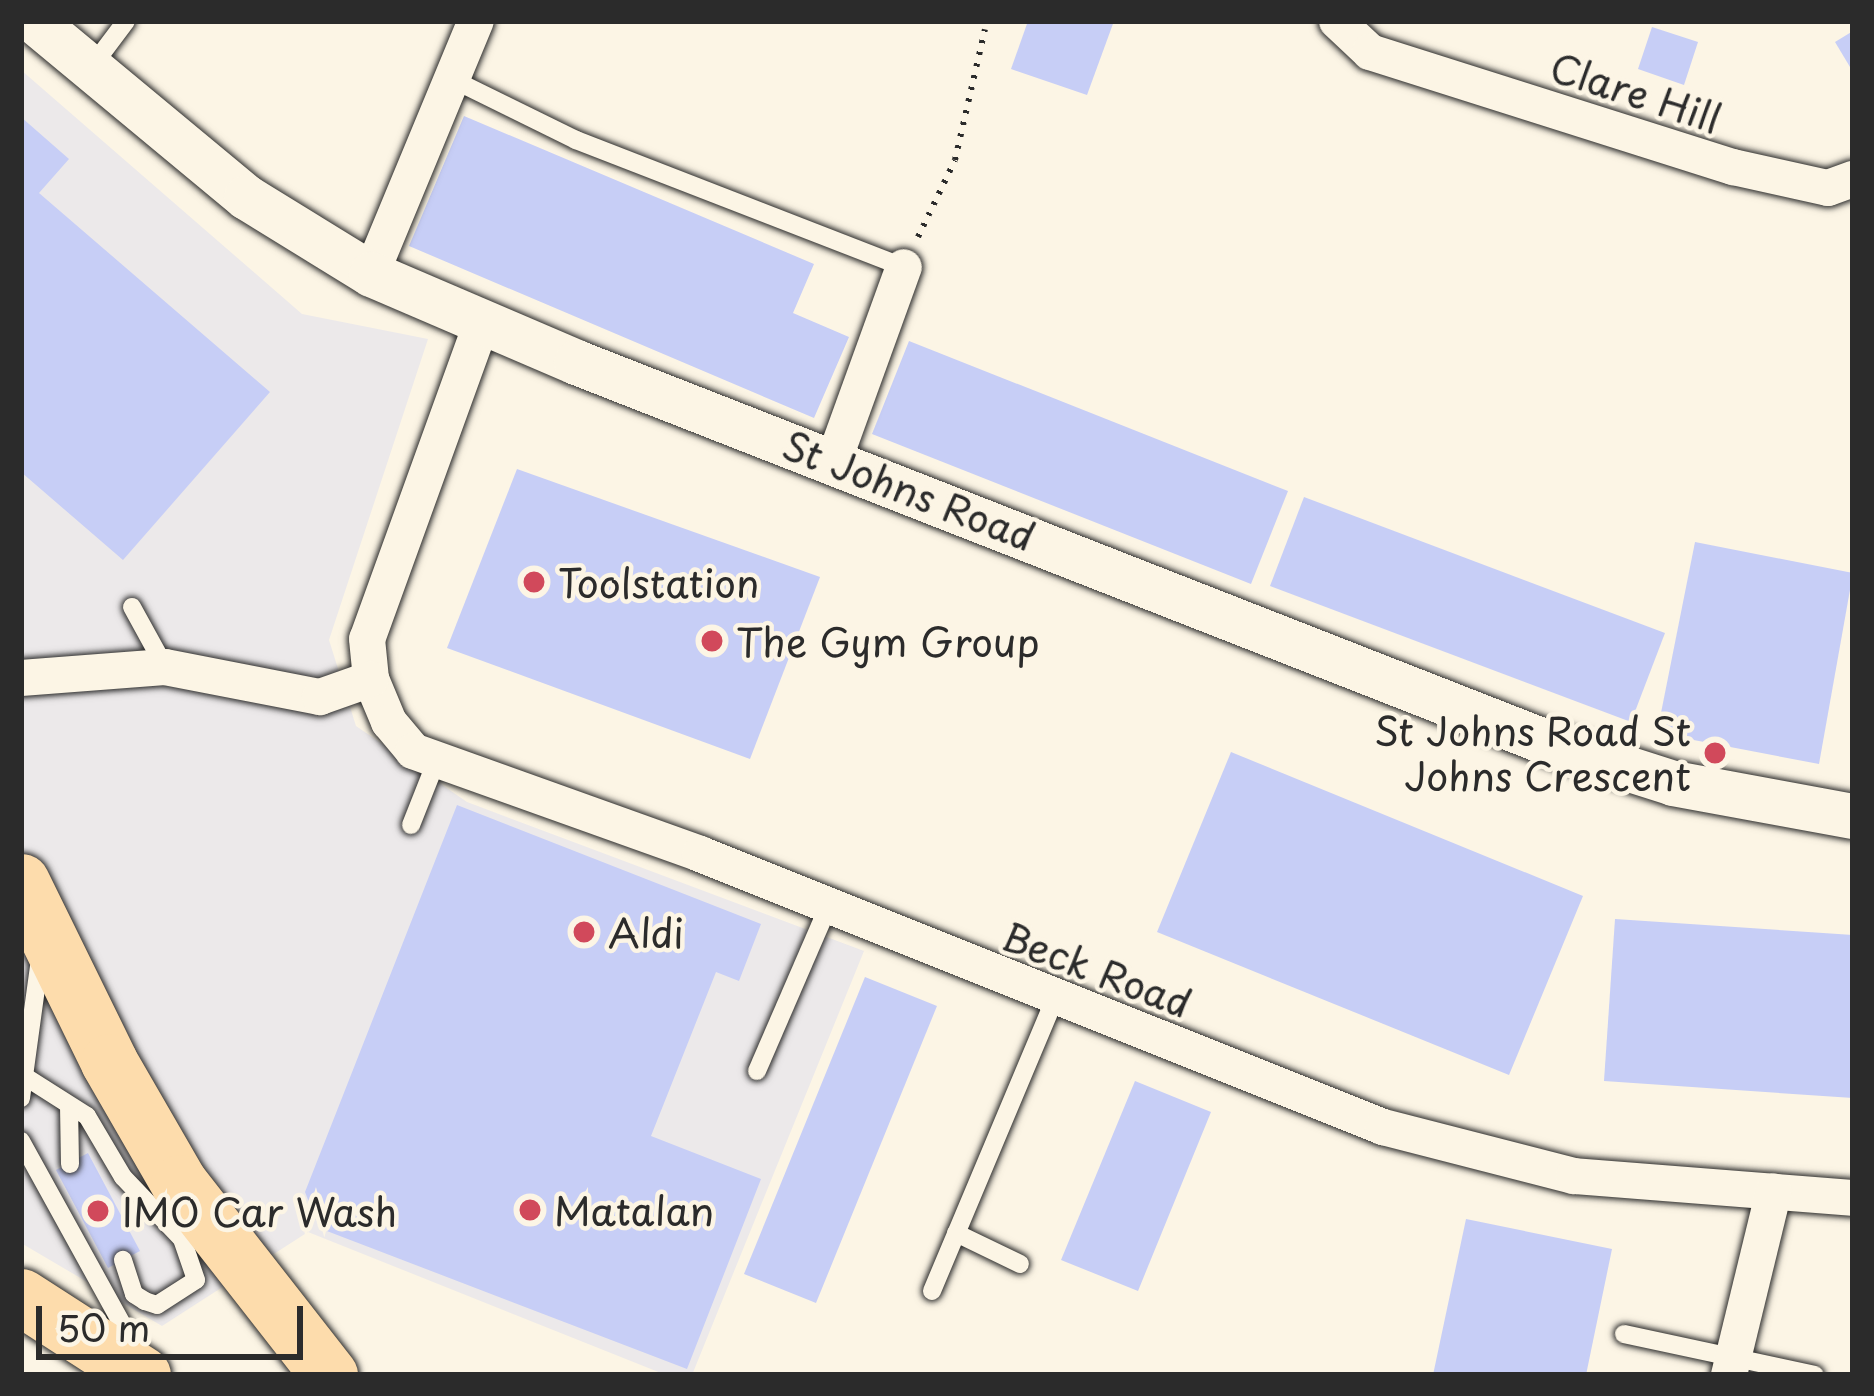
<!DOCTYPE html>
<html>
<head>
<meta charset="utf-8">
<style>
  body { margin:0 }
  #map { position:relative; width:1874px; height:1396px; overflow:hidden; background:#fcf5e5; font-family:"Playpen Sans",sans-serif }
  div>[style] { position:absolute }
  .built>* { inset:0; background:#ece9ea }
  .building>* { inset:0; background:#c7cef6 }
  .path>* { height:6px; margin-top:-3px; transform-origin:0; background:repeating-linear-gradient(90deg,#2b2b2b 0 3px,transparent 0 12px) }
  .roads { filter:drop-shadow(0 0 3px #2b2b2b) drop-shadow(0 0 3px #2b2b2b) }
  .service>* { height:18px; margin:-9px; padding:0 9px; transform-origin:9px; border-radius:9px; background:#fcf5e5 }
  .minor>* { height:36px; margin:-18px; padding:0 18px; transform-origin:18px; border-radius:18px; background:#fcf5e5 }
  .tertiary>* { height:45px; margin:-22.5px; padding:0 22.5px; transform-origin:22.5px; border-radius:22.5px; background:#fcf5e5 }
  .primary>* { height:57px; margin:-28.5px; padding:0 28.5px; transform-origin:28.5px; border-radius:28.5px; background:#fddcac }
  .dots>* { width:33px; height:33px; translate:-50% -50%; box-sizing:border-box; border:6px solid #fcf5e5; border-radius:50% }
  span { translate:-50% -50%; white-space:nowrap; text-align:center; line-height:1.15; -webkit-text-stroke:9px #fcf5e5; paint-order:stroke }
  .street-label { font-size:39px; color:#2b2b2b }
  .poi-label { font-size:39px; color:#2b2b2b }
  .left { translate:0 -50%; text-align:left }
  .right { translate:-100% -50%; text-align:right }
  .frame { position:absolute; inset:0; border:24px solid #2b2b2b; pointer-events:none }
  .scale { position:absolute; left:36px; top:1306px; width:267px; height:54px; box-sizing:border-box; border:6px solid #2b2b2b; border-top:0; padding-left:15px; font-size:36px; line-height:42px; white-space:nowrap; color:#2b2b2b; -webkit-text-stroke:9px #fcf5e5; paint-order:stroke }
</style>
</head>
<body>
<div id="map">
  <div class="built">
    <i style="clip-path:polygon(21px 70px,302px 314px,428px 339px,329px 640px,356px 726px,467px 802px,864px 951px,692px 1375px,666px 1375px,308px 1232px,162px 1326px,21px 1243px)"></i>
  </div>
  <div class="building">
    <i style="clip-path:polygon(1028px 21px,1114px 21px,1087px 95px,1011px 69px)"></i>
    <i style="clip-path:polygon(1652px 27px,1698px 42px,1684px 85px,1638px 69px)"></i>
    <i style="clip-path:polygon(1853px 31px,1853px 72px,1835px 42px)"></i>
    <i style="clip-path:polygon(464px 116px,814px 264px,793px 313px,849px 337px,814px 418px,409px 246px)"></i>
    <i style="clip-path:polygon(21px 117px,69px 159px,39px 193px,270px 392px,123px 560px,21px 472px)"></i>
    <i style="clip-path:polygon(909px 341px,1288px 491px,1251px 584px,872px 434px)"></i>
    <i style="clip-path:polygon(517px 469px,820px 577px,750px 759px,447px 648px)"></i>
    <i style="clip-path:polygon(1304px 497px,1665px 633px,1631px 722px,1270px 586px)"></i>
    <i style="clip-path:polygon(1695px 542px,1853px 573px,1819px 764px,1657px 733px)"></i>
    <i style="clip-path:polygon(1231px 752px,1583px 896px,1509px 1075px,1157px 932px)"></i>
    <i style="clip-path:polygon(457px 805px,761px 924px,739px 981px,716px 972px,651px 1136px,761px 1179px,687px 1369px,319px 1228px,305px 1192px)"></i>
    <i style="clip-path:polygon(1615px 919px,1853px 935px,1853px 1098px,1604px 1081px)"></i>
    <i style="clip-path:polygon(865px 977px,937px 1006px,816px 1303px,744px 1274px)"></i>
    <i style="clip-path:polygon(1135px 1081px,1211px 1112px,1138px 1291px,1061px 1260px)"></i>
    <i style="clip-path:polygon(88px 1153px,140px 1251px,108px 1268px,56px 1170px)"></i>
    <i style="clip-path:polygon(1466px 1219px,1612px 1249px,1586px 1375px,1433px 1375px)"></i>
  </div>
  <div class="path">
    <i style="left:918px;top:237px;width:85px;rotate:-64.3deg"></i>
    <i style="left:955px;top:160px;width:134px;rotate:-77.1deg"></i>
  </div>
  <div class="roads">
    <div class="service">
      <i style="left:90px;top:69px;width:60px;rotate:-53.1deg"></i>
      <i style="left:452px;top:79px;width:138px;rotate:26.2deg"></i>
      <i style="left:576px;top:140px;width:352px;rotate:21.2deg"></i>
      <i style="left:132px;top:607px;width:68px;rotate:61.2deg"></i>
      <i style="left:411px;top:825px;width:68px;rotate:-68.4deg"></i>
      <i style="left:757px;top:1071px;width:179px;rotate:-66.6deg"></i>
      <i style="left:21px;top:1074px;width:78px;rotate:32.5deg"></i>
      <i style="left:87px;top:1116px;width:71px;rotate:59.5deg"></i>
      <i style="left:123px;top:1177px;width:86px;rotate:46.4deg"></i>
      <i style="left:182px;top:1239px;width:43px;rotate:71.1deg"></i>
      <i style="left:196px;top:1280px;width:46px;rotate:147.3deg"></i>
      <i style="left:157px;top:1305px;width:13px;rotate:-162deg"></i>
      <i style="left:145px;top:1301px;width:13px;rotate:-148deg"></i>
      <i style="left:134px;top:1294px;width:36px;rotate:-108deg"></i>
      <i style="left:21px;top:1098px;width:139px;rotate:-82.2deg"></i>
      <i style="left:69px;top:1106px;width:58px;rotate:89deg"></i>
      <i style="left:21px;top:1141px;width:238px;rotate:61.1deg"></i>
      <i style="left:956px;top:1233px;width:71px;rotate:25.8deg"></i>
      <i style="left:932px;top:1291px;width:317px;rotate:-67.2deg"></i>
      <i style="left:1624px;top:1334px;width:195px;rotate:12.1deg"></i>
    </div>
    <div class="minor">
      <i style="left:1337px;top:21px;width:45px;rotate:43.2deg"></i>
      <i style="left:1370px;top:52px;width:381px;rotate:17.6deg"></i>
      <i style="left:1733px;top:167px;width:97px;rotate:12.5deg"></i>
      <i style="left:1828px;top:188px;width:27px;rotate:-20deg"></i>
      <i style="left:371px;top:274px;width:274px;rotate:-67.5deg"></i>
      <i style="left:482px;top:322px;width:337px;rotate:109.9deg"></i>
      <i style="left:367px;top:639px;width:40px;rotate:84.3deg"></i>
      <i style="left:371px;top:679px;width:47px;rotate:67.3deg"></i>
      <i style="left:389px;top:722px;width:38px;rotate:50deg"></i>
      <i style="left:413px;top:751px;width:305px;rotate:19.7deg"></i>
      <i style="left:700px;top:854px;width:736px;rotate:21.79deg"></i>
      <i style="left:1383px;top:1127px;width:197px;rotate:14.4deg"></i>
      <i style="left:1574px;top:1176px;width:280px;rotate:4.5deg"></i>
      <i style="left:834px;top:460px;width:205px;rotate:-70.1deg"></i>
      <i style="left:21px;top:678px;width:144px;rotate:-4.4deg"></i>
      <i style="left:165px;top:667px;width:158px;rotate:11deg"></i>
      <i style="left:320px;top:697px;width:54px;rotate:-19.4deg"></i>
      <i style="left:1729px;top:1375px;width:189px;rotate:-76.3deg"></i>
    </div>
    <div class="tertiary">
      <i style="left:34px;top:21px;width:276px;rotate:39.7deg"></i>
      <i style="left:246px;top:197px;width:147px;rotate:31.6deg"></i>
      <i style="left:371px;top:274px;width:223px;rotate:23.2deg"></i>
      <i style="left:576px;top:362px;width:1047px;rotate:21.39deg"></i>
      <i style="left:1551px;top:744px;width:128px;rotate:17.7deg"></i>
      <i style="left:1673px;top:783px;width:183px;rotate:10.4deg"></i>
    </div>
    <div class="primary">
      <i style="left:21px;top:882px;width:200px;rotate:63.9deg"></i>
      <i style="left:109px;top:1062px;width:140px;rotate:60deg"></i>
      <i style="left:179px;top:1183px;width:244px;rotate:52deg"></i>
      <i style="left:21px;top:1297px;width:144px;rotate:32.8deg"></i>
    </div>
  </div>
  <div class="dots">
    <i style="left:534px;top:582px;background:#d1495b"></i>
    <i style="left:712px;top:641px;background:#d1495b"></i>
    <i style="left:1715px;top:753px;background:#d1495b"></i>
    <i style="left:584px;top:932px;background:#d1495b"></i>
    <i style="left:530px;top:1210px;background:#d1495b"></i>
    <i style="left:98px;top:1211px;background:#d1495b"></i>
  </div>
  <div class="street-label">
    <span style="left:1636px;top:92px;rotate:18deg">Clare Hill</span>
    <span style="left:909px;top:490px;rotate:21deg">St Johns Road</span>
    <span style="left:1097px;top:969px;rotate:21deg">Beck Road</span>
  </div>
  <div class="poi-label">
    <span class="left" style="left:558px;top:582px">Toolstation</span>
    <span class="left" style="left:736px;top:641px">The Gym Group</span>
    <span class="right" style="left:1691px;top:753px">St Johns Road St<br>Johns Crescent</span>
    <span class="left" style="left:608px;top:932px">Aldi</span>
    <span class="left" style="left:554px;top:1210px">Matalan</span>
    <span class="left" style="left:122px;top:1211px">IMO Car Wash</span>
  </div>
  <div class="frame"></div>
  <div class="scale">50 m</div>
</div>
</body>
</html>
